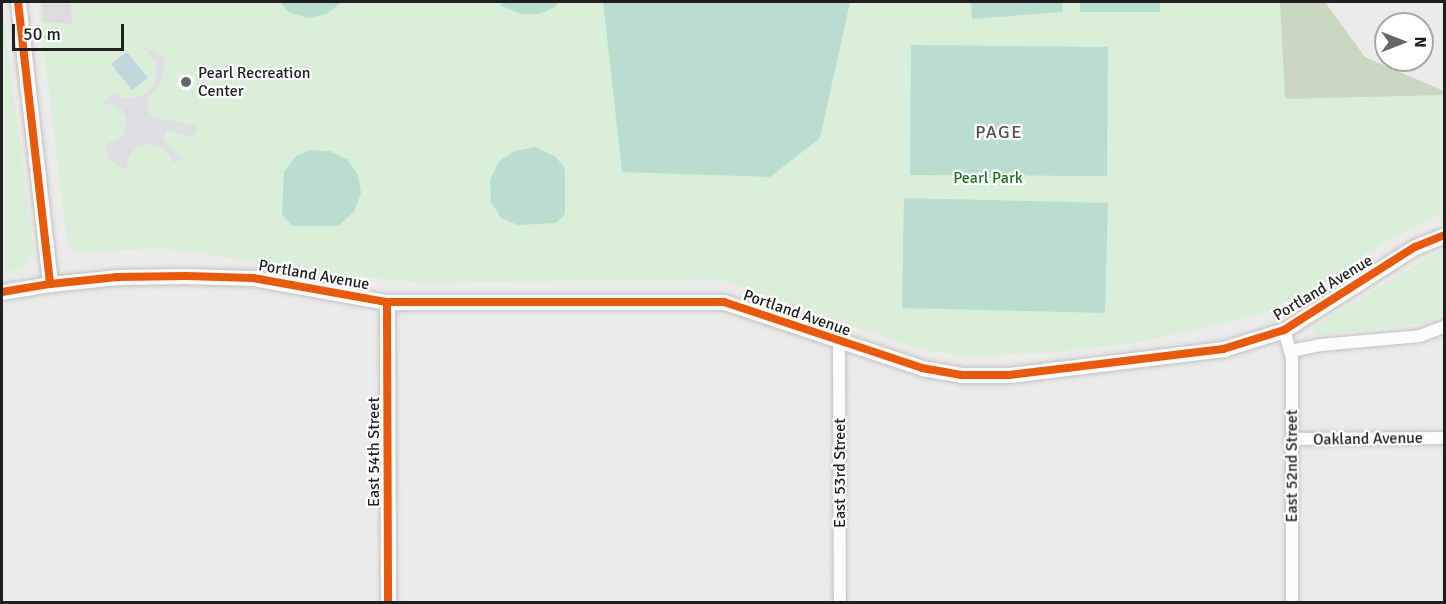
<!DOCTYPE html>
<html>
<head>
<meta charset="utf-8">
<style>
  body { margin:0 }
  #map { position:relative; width:1446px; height:604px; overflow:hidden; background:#edebe9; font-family:Signika,sans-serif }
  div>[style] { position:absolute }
  .forest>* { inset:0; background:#cad8c1 }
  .park>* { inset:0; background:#daefda }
  .pitch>* { inset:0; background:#b9decf }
  .parking>* { inset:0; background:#dddcdc }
  .plaza>* { inset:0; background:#dfdee3 }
  .water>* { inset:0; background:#c0d7dc }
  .roads { filter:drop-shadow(0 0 2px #c3c2c1) drop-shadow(0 0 2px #c3c2c1) }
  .minor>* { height:12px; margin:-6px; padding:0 6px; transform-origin:6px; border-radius:6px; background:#fcfcfc }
  .tertiary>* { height:15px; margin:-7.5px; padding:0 7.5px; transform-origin:7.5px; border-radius:7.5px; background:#fcfcfc }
  .cycleway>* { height:8px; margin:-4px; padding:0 4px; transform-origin:4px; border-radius:4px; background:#e8590c }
  .dots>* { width:16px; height:16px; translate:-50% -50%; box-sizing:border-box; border:3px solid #fff; border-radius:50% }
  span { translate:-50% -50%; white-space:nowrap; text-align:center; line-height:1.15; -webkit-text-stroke:4.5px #fff; paint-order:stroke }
  .poi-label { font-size:16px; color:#1f1f1f }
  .left { translate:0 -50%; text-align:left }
  .park-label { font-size:16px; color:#197220 }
  .street-label { font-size:16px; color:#1f1f1f }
  .neighbourhood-label { font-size:18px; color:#525252; letter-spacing:1.5px }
  .frame { position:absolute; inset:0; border:3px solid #1f1f1f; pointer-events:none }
  .north { position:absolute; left:1374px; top:12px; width:60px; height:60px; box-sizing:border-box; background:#fff; border:2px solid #a5a5a5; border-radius:50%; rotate:90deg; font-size:16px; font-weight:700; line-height:24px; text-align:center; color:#1f1f1f }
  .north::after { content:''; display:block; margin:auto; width:21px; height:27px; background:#676666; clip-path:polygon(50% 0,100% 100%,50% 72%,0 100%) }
  .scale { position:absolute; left:12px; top:24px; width:112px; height:27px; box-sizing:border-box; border:3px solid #1f1f1f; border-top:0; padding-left:8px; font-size:18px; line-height:21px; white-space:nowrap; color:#1f1f1f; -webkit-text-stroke:4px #fff; paint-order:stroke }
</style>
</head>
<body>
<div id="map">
  <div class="forest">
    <i style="clip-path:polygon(1246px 2px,1325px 2px,1365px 57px,1444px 91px,1444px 193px,1312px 134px,1251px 48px)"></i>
  </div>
  <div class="park">
    <i style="clip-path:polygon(2px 2px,34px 253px,25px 268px,2px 273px)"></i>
    <i style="clip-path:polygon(38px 2px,1280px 2px,1285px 99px,1444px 95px,1444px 212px,1387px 241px,1315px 288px,1262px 314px,1141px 342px,1059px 352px,965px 356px,919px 349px,718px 279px,424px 283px,354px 276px,163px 248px,78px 253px,70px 248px,67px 239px)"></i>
    <i style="clip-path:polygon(1444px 248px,1444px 314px,1426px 323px,1318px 335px,1313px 333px,1317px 325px)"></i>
  </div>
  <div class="pitch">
    <i style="clip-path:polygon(279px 2px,342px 2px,326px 14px,309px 18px,290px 13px)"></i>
    <i style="clip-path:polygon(499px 2px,559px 2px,555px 7px,540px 14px,521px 14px,502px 6px)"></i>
    <i style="clip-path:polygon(603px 2px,850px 2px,820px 138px,770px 177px,622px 172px)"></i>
    <i style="clip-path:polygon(971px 2px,1062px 2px,1063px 12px,972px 19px)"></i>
    <i style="clip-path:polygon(1080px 2px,1160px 2px,1160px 12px,1080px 12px)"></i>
    <i style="clip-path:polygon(911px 45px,1108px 47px,1107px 176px,910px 175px)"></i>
    <i style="clip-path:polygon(535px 147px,556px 157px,565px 169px,565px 214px,556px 223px,518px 225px,501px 218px,491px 202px,490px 180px,499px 161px,515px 151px)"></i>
    <i style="clip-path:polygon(311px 150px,330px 151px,348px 160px,358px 175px,361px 193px,354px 212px,338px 226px,292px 226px,282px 214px,284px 172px,296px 156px)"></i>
    <i style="clip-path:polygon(904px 198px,1108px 203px,1105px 313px,902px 308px)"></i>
  </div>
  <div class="parking">
    <i style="clip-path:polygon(41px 2px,71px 2px,72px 24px,43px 22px)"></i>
  </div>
  <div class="plaza">
    <i style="clip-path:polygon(142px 46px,166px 59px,160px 85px,148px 98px,147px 110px,153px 117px,198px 126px,192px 138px,168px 130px,163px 139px,182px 158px,173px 163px,168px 153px,159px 146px,148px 144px,136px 148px,129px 157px,126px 170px,110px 161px,105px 149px,107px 143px,117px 140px,125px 133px,127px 119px,122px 110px,115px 105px,103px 104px,113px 93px,125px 98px,138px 97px,151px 89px,157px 76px,156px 63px)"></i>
  </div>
  <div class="water">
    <i style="clip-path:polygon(127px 52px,148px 78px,132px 90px,111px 64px)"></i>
  </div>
  <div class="roads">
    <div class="minor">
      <i style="left:1284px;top:330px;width:29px;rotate:74deg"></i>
      <i style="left:1292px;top:358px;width:244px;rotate:90deg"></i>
      <i style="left:839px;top:343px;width:259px;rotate:89.8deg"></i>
      <i style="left:1290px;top:351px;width:31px;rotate:-11deg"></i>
      <i style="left:1320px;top:345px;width:100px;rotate:-5.1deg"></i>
      <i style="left:1420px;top:336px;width:26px;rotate:-21deg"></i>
      <i style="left:1291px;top:439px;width:153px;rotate:-0.4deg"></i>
    </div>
    <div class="tertiary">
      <i style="left:18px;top:2px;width:284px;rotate:83.5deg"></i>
      <i style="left:2px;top:292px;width:49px;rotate:-9.5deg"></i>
      <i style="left:50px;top:284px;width:68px;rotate:-5.9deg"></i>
      <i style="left:118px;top:277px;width:68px;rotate:-0.8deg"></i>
      <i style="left:186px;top:276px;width:67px;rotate:1.7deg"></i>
      <i style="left:253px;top:278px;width:136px;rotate:10.2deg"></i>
      <i style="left:387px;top:302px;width:337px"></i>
      <i style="left:724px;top:302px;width:209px;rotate:18.4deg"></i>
      <i style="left:922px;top:368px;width:40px;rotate:10deg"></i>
      <i style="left:961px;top:375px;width:48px"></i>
      <i style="left:1009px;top:375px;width:216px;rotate:-6.9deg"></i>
      <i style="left:1223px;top:349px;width:64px;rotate:-17.3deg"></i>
      <i style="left:1284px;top:330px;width:155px;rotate:-32.4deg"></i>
      <i style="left:1415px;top:247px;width:31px;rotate:-22deg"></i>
      <i style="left:387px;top:302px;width:300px;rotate:89.8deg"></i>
    </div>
  </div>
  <div class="cycleway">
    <i style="left:18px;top:2px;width:284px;rotate:83.5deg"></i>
    <i style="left:2px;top:292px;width:49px;rotate:-9.5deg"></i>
    <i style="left:50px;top:284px;width:68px;rotate:-5.9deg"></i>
    <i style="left:118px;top:277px;width:68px;rotate:-0.8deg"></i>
    <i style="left:186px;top:276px;width:67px;rotate:1.7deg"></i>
    <i style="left:253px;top:278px;width:136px;rotate:10.2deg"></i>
    <i style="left:387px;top:302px;width:337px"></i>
    <i style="left:724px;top:302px;width:209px;rotate:18.4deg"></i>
    <i style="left:922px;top:368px;width:40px;rotate:10deg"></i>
    <i style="left:961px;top:375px;width:48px"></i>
    <i style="left:1009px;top:375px;width:216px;rotate:-6.9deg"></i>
    <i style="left:1223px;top:349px;width:64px;rotate:-17.3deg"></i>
    <i style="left:1284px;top:330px;width:155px;rotate:-32.4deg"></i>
    <i style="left:1415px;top:247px;width:31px;rotate:-22deg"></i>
    <i style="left:387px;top:302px;width:300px;rotate:89.8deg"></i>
  </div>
  <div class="dots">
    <i style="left:186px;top:82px;background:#676666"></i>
  </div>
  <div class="poi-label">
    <span class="left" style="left:198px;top:82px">Pearl Recreation<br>Center</span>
  </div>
  <div class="park-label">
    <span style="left:988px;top:178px">Pearl Park</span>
  </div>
  <div class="street-label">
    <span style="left:314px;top:275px;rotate:10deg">Portland Avenue</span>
    <span style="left:1323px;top:288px;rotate:-31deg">Portland Avenue</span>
    <span style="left:797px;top:313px;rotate:19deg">Portland Avenue</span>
    <span style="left:1368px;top:439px;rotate:-1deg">Oakland Avenue</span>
    <span style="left:374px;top:452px;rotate:-90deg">East 54th Street</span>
    <span style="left:1292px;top:466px;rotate:-90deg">East 52nd Street</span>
    <span style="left:840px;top:473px;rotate:-90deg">East 53rd Street</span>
  </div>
  <div class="neighbourhood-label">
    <span style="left:999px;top:132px">PAGE</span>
  </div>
  <div class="frame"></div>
  <div class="north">N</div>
  <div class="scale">50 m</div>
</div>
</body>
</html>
